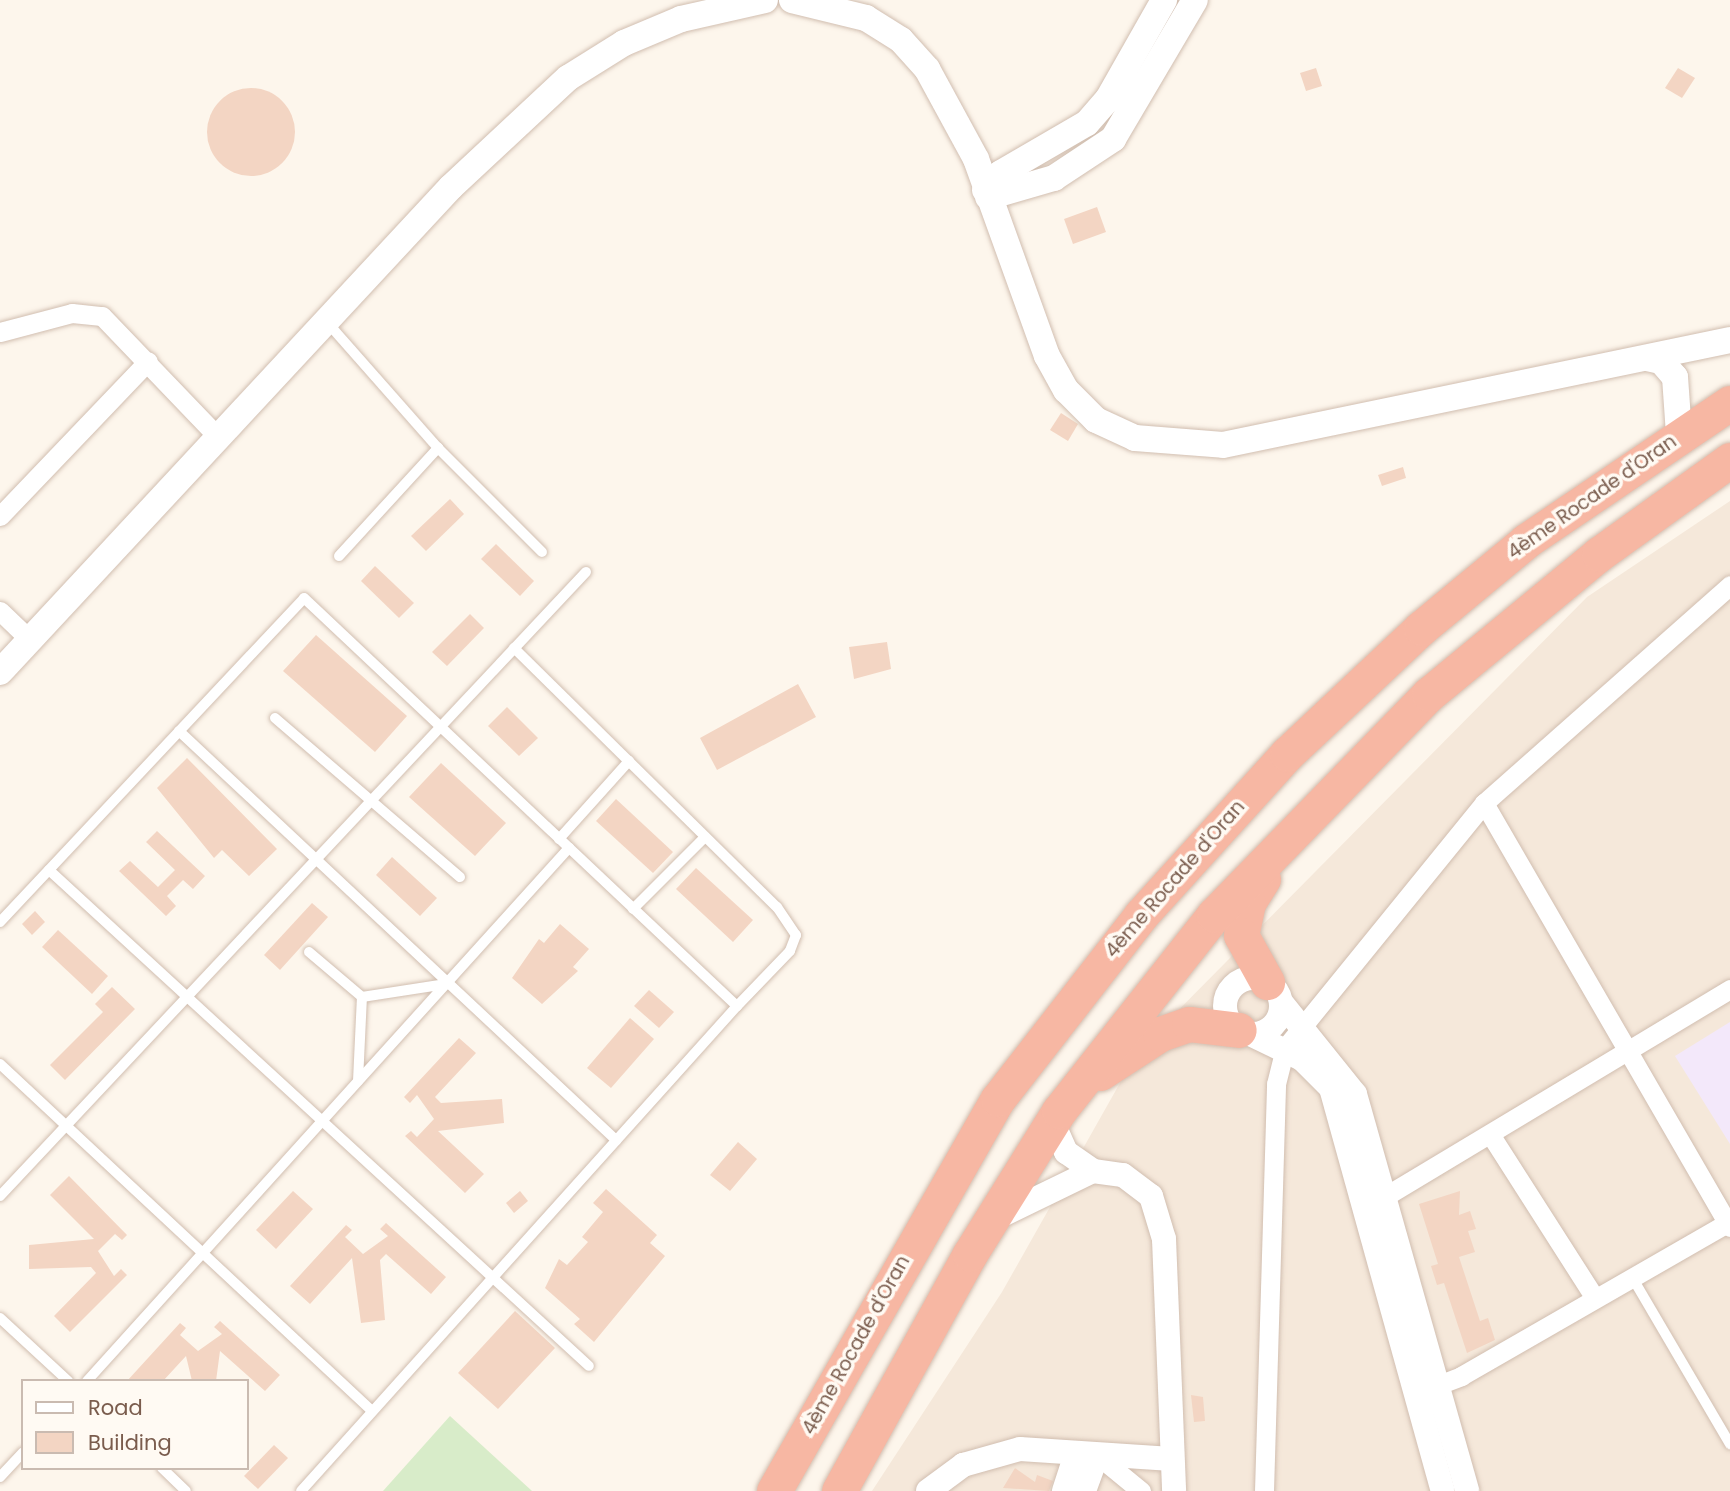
<!DOCTYPE html>
<html>
<head>
<meta charset="utf-8">
<style>
  body { margin:0 }
  #map { position:relative; width:1730px; height:1491px; overflow:hidden; background:#fdf6ec; font-family:Poppins,sans-serif }
  div>[style] { position:absolute }
  .residential>* { inset:0; background:#f5e8da }
  .education>* { inset:0; background:#f3e8fa }
  .green>* { inset:0; background:#d8ecc9 }
  .building>* { inset:0; background:#f3d5c3 }
  .round { border-radius:50% }
  .roads { filter:drop-shadow(0 0 2px #d1beb0) drop-shadow(0 0 2px #d1beb0) }
  .service>* { height:10px; margin:-5px; padding:0 5px; transform-origin:5px; border-radius:5px; background:#fff }
  .minor>* { height:19px; margin:-9.5px; padding:0 9.5px; transform-origin:9.5px; border-radius:9.5px; background:#fff }
  .tertiary>* { height:24px; margin:-12px; padding:0 12px; transform-origin:12px; border-radius:12px; background:#fff }
  .tertiary>.ring { margin:-12px; padding:0; box-sizing:content-box; background:none; border:24px solid #fff; border-radius:50% }
  .secondary>* { height:26px; margin:-13px; padding:0 13px; transform-origin:13px; border-radius:13px; background:#fff }
  .motorway>* { height:35px; margin:-17.5px; padding:0 17.5px; transform-origin:17.5px; border-radius:17.5px; background:#f7b7a3 }
  span { translate:-50% -50%; white-space:nowrap; text-align:center; line-height:1.15; -webkit-text-stroke:7px #fffaf3; paint-order:stroke }
  .street-label { font-size:19px; color:#7a5c4d }
  .legend { position:absolute; left:21px; top:1379px; width:228px; height:91px; box-sizing:border-box; background:#fffaf3; border:2px solid #cabbb1; margin:0; padding:9px 12px; list-style:none; font-size:21px; color:#7a5c4d }
  .legend li { display:flex; align-items:center; gap:14px; height:35px }
  .legend b { width:35px; border:2px solid #cabbb1 }
</style>
</head>
<body>
<div id="map">
  <div class="residential">
    <i style="clip-path:polygon(1730px 501px,1730px 1491px,872px 1491px,1002px 1292px,1138px 1051px,1587px 597px)"></i>
  </div>
  <div class="education">
    <i style="clip-path:polygon(1730px 1022px,1730px 1144px,1675px 1056px)"></i>
  </div>
  <div class="green">
    <i style="clip-path:polygon(450px 1416px,532px 1491px,383px 1491px)"></i>
  </div>
  <div class="building">
    <i style="clip-path:polygon(1316px 68px,1322px 86px,1306px 91px,1300px 73px)"></i>
    <i style="clip-path:polygon(1678px 68px,1695px 78px,1682px 98px,1665px 88px)"></i>
    <i class="round" style="left:207px;top:88px;width:88px;height:88px"></i>
    <i style="clip-path:polygon(1097px 207px,1106px 232px,1073px 244px,1064px 219px)"></i>
    <i style="clip-path:polygon(1061px 413px,1078px 424px,1068px 441px,1050px 430px)"></i>
    <i style="clip-path:polygon(1403px 467px,1406px 478px,1382px 486px,1378px 475px)"></i>
    <i style="clip-path:polygon(450px 499px,464px 514px,426px 551px,411px 536px)"></i>
    <i style="clip-path:polygon(496px 544px,534px 581px,520px 596px,481px 559px)"></i>
    <i style="clip-path:polygon(375px 566px,414px 603px,399px 618px,361px 581px)"></i>
    <i style="clip-path:polygon(470px 614px,484px 628px,447px 666px,432px 652px)"></i>
    <i style="clip-path:polygon(316px 635px,407px 716px,375px 752px,283px 671px)"></i>
    <i style="clip-path:polygon(887px 642px,891px 669px,854px 679px,849px 647px)"></i>
    <i style="clip-path:polygon(798px 684px,816px 717px,717px 770px,700px 738px)"></i>
    <i style="clip-path:polygon(507px 707px,538px 738px,519px 756px,488px 726px)"></i>
    <i style="clip-path:polygon(187px 758px,277px 849px,249px 876px,222px 850px,214px 858px,157px 788px)"></i>
    <i style="clip-path:polygon(441px 763px,506px 823px,475px 856px,409px 797px)"></i>
    <i style="clip-path:polygon(616px 799px,673px 852px,653px 873px,596px 821px)"></i>
    <i style="clip-path:polygon(157px 831px,205px 876px,193px 889px,183px 880px,167px 896px,176px 906px,166px 916px,119px 871px,130px 861px,158px 887px,175px 870px,146px 842px)"></i>
    <i style="clip-path:polygon(392px 857px,437px 898px,420px 916px,376px 875px)"></i>
    <i style="clip-path:polygon(696px 868px,753px 920px,733px 942px,676px 889px)"></i>
    <i style="clip-path:polygon(312px 903px,328px 917px,280px 970px,264px 955px)"></i>
    <i style="clip-path:polygon(35px 911px,45px 922px,32px 935px,22px 924px)"></i>
    <i style="clip-path:polygon(560px 924px,589px 949px,573px 967px,578px 971px,542px 1004px,512px 978px,539px 939px,544px 943px)"></i>
    <i style="clip-path:polygon(58px 930px,108px 976px,92px 994px,42px 947px)"></i>
    <i style="clip-path:polygon(112px 987px,135px 1009px,65px 1080px,50px 1065px,103px 1012px,95px 1004px)"></i>
    <i style="clip-path:polygon(649px 990px,674px 1012px,659px 1028px,634px 1006px)"></i>
    <i style="clip-path:polygon(630px 1018px,654px 1039px,611px 1088px,587px 1068px)"></i>
    <i style="clip-path:polygon(459px 1038px,476px 1053px,435px 1097px,441px 1103px,502px 1099px,504px 1123px,438px 1131px,484px 1174px,465px 1193px,405px 1136px,411px 1131px,417px 1137px,434px 1119px,417px 1095px,410px 1103px,404px 1097px)"></i>
    <i style="clip-path:polygon(738px 1142px,757px 1159px,730px 1191px,710px 1175px)"></i>
    <i style="clip-path:polygon(69px 1176px,127px 1235px,122px 1240px,115px 1234px,98px 1251px,114px 1276px,121px 1269px,127px 1275px,70px 1332px,54px 1316px,96px 1273px,91px 1267px,29px 1269px,29px 1245px,94px 1239px,50px 1195px)"></i>
    <i style="clip-path:polygon(606px 1189px,657px 1235px,650px 1243px,665px 1256px,594px 1342px,574px 1324px,580px 1319px,545px 1288px,559px 1259px,567px 1265px,588px 1242px,582px 1237px,603px 1212px,593px 1203px)"></i>
    <i style="clip-path:polygon(293px 1191px,313px 1209px,276px 1249px,256px 1230px)"></i>
    <i style="clip-path:polygon(520px 1191px,528px 1201px,514px 1213px,506px 1203px)"></i>
    <i style="clip-path:polygon(1460px 1191px,1459px 1215px,1470px 1211px,1476px 1229px,1468px 1231px,1475px 1252px,1459px 1257px,1480px 1321px,1488px 1318px,1495px 1340px,1467px 1353px,1444px 1283px,1437px 1285px,1431px 1266px,1438px 1264px,1419px 1204px)"></i>
    <i style="clip-path:polygon(386px 1223px,446px 1277px,431px 1294px,386px 1254px,380px 1260px,385px 1320px,361px 1323px,352px 1258px,310px 1304px,290px 1286px,346px 1225px,352px 1230px,345px 1237px,363px 1254px,388px 1236px,380px 1229px)"></i>
    <i style="clip-path:polygon(515px 1311px,555px 1348px,498px 1409px,458px 1373px)"></i>
    <i style="clip-path:polygon(220px 1321px,280px 1375px,265px 1391px,220px 1351px,216px 1381px,192px 1381px,186px 1356px,163px 1381px,127px 1381px,180px 1323px,186px 1328px,180px 1335px,198px 1351px,222px 1334px,214px 1327px)"></i>
    <i style="clip-path:polygon(1191px 1395px,1203px 1397px,1205px 1421px,1194px 1422px)"></i>
    <i style="clip-path:polygon(274px 1445px,288px 1458px,258px 1489px,244px 1476px)"></i>
    <i style="clip-path:polygon(1015px 1468px,1035px 1482px,1037px 1475px,1053px 1481px,1049px 1491px,1003px 1488px)"></i>
  </div>
  <div class="roads">
    <div class="service">
      <i style="left:326px;top:321px;width:169px;rotate:48.6deg"></i>
      <i style="left:438px;top:448px;width:147px;rotate:45deg"></i>
      <i style="left:339px;top:556px;width:147px;rotate:-47.5deg"></i>
      <i style="left:514px;top:648px;width:369px;rotate:44.6deg"></i>
      <i style="left:777px;top:907px;width:34px;rotate:56deg"></i>
      <i style="left:796px;top:935px;width:17px;rotate:111deg"></i>
      <i style="left:790px;top:951px;width:76px;rotate:133.9deg"></i>
      <i style="left:275px;top:718px;width:244px;rotate:40.7deg"></i>
      <i style="left:179px;top:731px;width:599px;rotate:43.1deg"></i>
      <i style="left:559px;top:839px;width:105px;rotate:-48.1deg"></i>
      <i style="left:49px;top:870px;width:733px;rotate:42.57deg"></i>
      <i style="left:633px;top:909px;width:102px;rotate:-45deg"></i>
      <i style="left:0;top:922px;width:444px;rotate:-46.8deg"></i>
      <i style="left:304px;top:598px;width:595px;rotate:43.3deg"></i>
      <i style="left:737px;top:1006px;width:652px;rotate:131.95deg"></i>
      <i style="left:309px;top:952px;width:70px;rotate:40.3deg"></i>
      <i style="left:0;top:1064px;width:509px;rotate:43.01deg"></i>
      <i style="left:358px;top:1081px;width:84px;rotate:-87.3deg"></i>
      <i style="left:362px;top:997px;width:85px;rotate:-8.8deg"></i>
      <i style="left:0;top:1196px;width:856px;rotate:-46.8deg"></i>
      <i style="left:1632px;top:1277px;width:194px;rotate:59.6deg"></i>
      <i style="left:0;top:1318px;width:93px;rotate:42.8deg"></i>
      <i style="left:87px;top:1381px;width:719px;rotate:-47.88deg"></i>
      <i style="left:162px;top:1468px;width:33px;rotate:44deg"></i>
      <i style="left:0;top:1477px;width:34px;rotate:-47deg"></i>
    </div>
    <div class="minor">
      <i style="left:0;top:332px;width:74px;rotate:-14.8deg"></i>
      <i style="left:72px;top:313px;width:30px;rotate:6deg"></i>
      <i style="left:102px;top:316px;width:168px;rotate:46.2deg"></i>
      <i style="left:0;top:516px;width:214px;rotate:-46.3deg"></i>
      <i style="left:0;top:611px;width:42px;rotate:44deg"></i>
      <i style="left:1484px;top:803px;width:490px;rotate:59.9deg"></i>
      <i style="left:1490px;top:1134px;width:195px;rotate:57.4deg"></i>
      <i style="left:1384px;top:1197px;width:404px;rotate:-31deg"></i>
      <i style="left:1425px;top:1390px;width:39px;rotate:-21deg"></i>
      <i style="left:1461px;top:1376px;width:307px;rotate:-29.9deg"></i>
      <i style="left:1097px;top:1455px;width:57px;rotate:39.3deg"></i>
      <i style="left:1264px;top:1491px;width:407px;rotate:-88.3deg"></i>
      <i style="left:1276px;top:1084px;width:37px;rotate:-76deg"></i>
      <i style="left:1285px;top:1048px;width:316px;rotate:-50.9deg"></i>
      <i style="left:1484px;top:803px;width:329px;rotate:-41.5deg"></i>
    </div>
    <div class="tertiary">
      <i class="ring" style="left:1225px;top:978px;width:32px;height:32px"></i>
      <i style="left:1281px;top:1002px;width:118px;rotate:51.2deg"></i>
      <i style="left:1355px;top:1094px;width:412px;rotate:74.2deg"></i>
      <i style="left:1250px;top:1034px;width:58px;rotate:25.7deg"></i>
      <i style="left:1302px;top:1059px;width:41px;rotate:45deg"></i>
      <i style="left:1331px;top:1088px;width:418px;rotate:74.5deg"></i>
      <i style="left:1053px;top:1123px;width:32px;rotate:66deg"></i>
      <i style="left:1066px;top:1152px;width:33px;rotate:35deg"></i>
      <i style="left:992px;top:1220px;width:112px;rotate:-25.9deg"></i>
      <i style="left:1093px;top:1171px;width:30px;rotate:8deg"></i>
      <i style="left:1123px;top:1175px;width:35px;rotate:37deg"></i>
      <i style="left:1151px;top:1196px;width:45px;rotate:73.2deg"></i>
      <i style="left:1164px;top:1239px;width:252px;rotate:87.7deg"></i>
      <i style="left:928px;top:1491px;width:44px;rotate:-36.6deg"></i>
      <i style="left:963px;top:1465px;width:59px;rotate:-15.7deg"></i>
      <i style="left:1020px;top:1449px;width:152px;rotate:3.8deg"></i>
      <i style="left:1064px;top:1491px;width:39px;rotate:-72deg"></i>
      <i style="left:1084px;top:1491px;width:38px;rotate:-70deg"></i>
    </div>
    <div class="secondary">
      <i style="left:792px;top:0;width:76px;rotate:13.7deg"></i>
      <i style="left:866px;top:18px;width:41px;rotate:32.2deg"></i>
      <i style="left:901px;top:40px;width:39px;rotate:48deg"></i>
      <i style="left:927px;top:69px;width:102px;rotate:61.4deg"></i>
      <i style="left:976px;top:159px;width:209px;rotate:70.2deg"></i>
      <i style="left:1047px;top:356px;width:39px;rotate:61deg"></i>
      <i style="left:1066px;top:390px;width:42px;rotate:45deg"></i>
      <i style="left:1096px;top:420px;width:43px;rotate:24.8deg"></i>
      <i style="left:1135px;top:438px;width:88px;rotate:4.5deg"></i>
      <i style="left:1223px;top:445px;width:518px;rotate:-11.7deg"></i>
      <i style="left:985px;top:190px;width:23px;rotate:-47deg"></i>
      <i style="left:1001px;top:173px;width:99px;rotate:-30.2deg"></i>
      <i style="left:1087px;top:123px;width:32px;rotate:-49deg"></i>
      <i style="left:1108px;top:99px;width:114px;rotate:-60.5deg"></i>
      <i style="left:988px;top:197px;width:69px;rotate:-16.1deg"></i>
      <i style="left:1054px;top:178px;width:71px;rotate:-33.5deg"></i>
      <i style="left:1113px;top:139px;width:161px;rotate:-59.5deg"></i>
      <i style="left:1647px;top:358px;width:14px;rotate:12deg"></i>
      <i style="left:1661px;top:361px;width:21px;rotate:49deg"></i>
      <i style="left:1675px;top:377px;width:57px;rotate:86deg"></i>
      <i style="left:0;top:672px;width:662px;rotate:-47.08deg"></i>
      <i style="left:451px;top:187px;width:160px;rotate:-43deg"></i>
      <i style="left:568px;top:78px;width:66px;rotate:-32deg"></i>
      <i style="left:624px;top:43px;width:62px;rotate:-22.8deg"></i>
      <i style="left:681px;top:19px;width:86px;rotate:-12.7deg"></i>
    </div>
    <div class="motorway">
      <i style="left:1263px;top:879px;width:28px;rotate:122deg"></i>
      <i style="left:1248px;top:903px;width:33px;rotate:102deg"></i>
      <i style="left:1241px;top:935px;width:54px;rotate:61deg"></i>
      <i style="left:1100px;top:1073px;width:72px;rotate:-33deg"></i>
      <i style="left:1160px;top:1034px;width:31px;rotate:-19deg"></i>
      <i style="left:1189px;top:1024px;width:50px;rotate:6.8deg"></i>
      <i style="left:774px;top:1491px;width:451px;rotate:-60.3deg"></i>
      <i style="left:998px;top:1099px;width:233px;rotate:-52.1deg"></i>
      <i style="left:1141px;top:915px;width:217px;rotate:-47.8deg"></i>
      <i style="left:1287px;top:754px;width:184px;rotate:-43.2deg"></i>
      <i style="left:1421px;top:628px;width:136px;rotate:-39.6deg"></i>
      <i style="left:1526px;top:541px;width:246px;rotate:-34.1deg"></i>
      <i style="left:839px;top:1491px;width:271px;rotate:-61.1deg"></i>
      <i style="left:970px;top:1254px;width:168px;rotate:-58.1deg"></i>
      <i style="left:1059px;top:1111px;width:250px;rotate:-51.7deg"></i>
      <i style="left:1214px;top:915px;width:308px;rotate:-45.8deg"></i>
      <i style="left:1429px;top:694px;width:220px;rotate:-39.5deg"></i>
      <i style="left:1599px;top:554px;width:161px;rotate:-35.7deg"></i>
    </div>
  </div>
  <div class="street-label">
    <span style="left:1592px;top:497px;rotate:-35deg">4ème Rocade d'Oran</span>
    <span style="left:1175px;top:879px;rotate:-49deg">4ème Rocade d'Oran</span>
    <span style="left:856px;top:1345px;rotate:-61deg">4ème Rocade d'Oran</span>
  </div>
  <ul class="legend">
  <li><b style="height:9px;background:#fff"></b>Road</li>
  <li><b style="height:19px;background:#f3d5c3"></b>Building</li>
  </ul>
</div>
</body>
</html>
